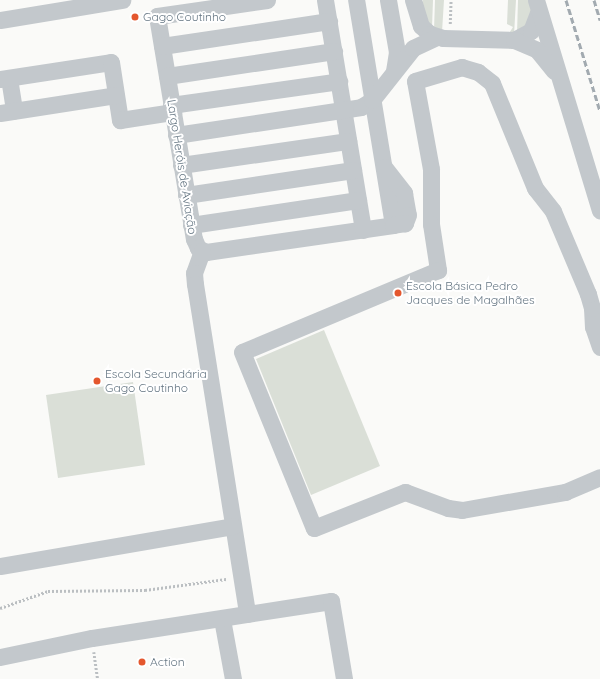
<!DOCTYPE html>
<html>
<head>
<meta charset="utf-8">
<style>
  body { margin:0 }
  #map { position:relative; width:600px; height:679px; overflow:hidden; background:#fafaf8; font-family:Quicksand,sans-serif }
  div>[style] { position:absolute }
  .green>* { inset:0; background:#dadfd7 }
  .path>* { height:2.5px; margin-top:-1.25px; transform-origin:0; background:repeating-linear-gradient(90deg,#bbbfc2 0 2px,transparent 0 4px) }
  .minor>* { height:17px; margin:-8.5px; padding:0 8.5px; transform-origin:8.5px; border-radius:8.5px; background:#c3c8cc }
  .rail>* { height:3px; margin-top:-1.5px; transform-origin:0; background:repeating-linear-gradient(90deg,#a2aab0 0 6px,transparent 0 9px) }
  .dots>* { width:11px; height:11px; translate:-50% -50%; box-sizing:border-box; border:2px solid #fff; border-radius:50% }
  span { translate:-50% -50%; white-space:nowrap; text-align:center; line-height:1.15; -webkit-text-stroke:4px #fff; paint-order:stroke }
  .poi-label { font-size:12px; color:#657683 }
  .left { translate:0 -50%; text-align:left }
  .street-label { font-size:12px; color:#657683 }
</style>
</head>
<body>
<div id="map">
  <div class="green">
    <i style="clip-path:polygon(423px 0,433px 0,432px 28px,421px 7px)"></i>
    <i style="clip-path:polygon(435px 0,444px 0,442px 32px,434px 30px)"></i>
    <i style="clip-path:polygon(508px 0,516px 0,514px 35px,508px 35px,513px 27px,507px 24px)"></i>
    <i style="clip-path:polygon(518px 0,530px 0,532px 19px,517px 34px)"></i>
    <i style="clip-path:polygon(324px 330px,380px 466px,311px 495px,256px 359px)"></i>
    <i style="clip-path:polygon(133px 382px,145px 465px,58px 478px,46px 395px)"></i>
  </div>
  <div class="path">
    <i style="left:450px;top:24px;width:24px;rotate:-88deg"></i>
    <i style="left:0;top:608px;width:51px;rotate:-19.5deg"></i>
    <i style="left:48px;top:591px;width:97px;rotate:-0.6deg"></i>
    <i style="left:145px;top:590px;width:82px;rotate:-7.7deg"></i>
    <i style="left:94px;top:652px;width:27px;rotate:82deg"></i>
  </div>
  <div class="minor">
    <i style="left:267px;top:0;width:111px;rotate:171.7deg"></i>
    <i style="left:157px;top:16px;width:226px;rotate:80.6deg"></i>
    <i style="left:194px;top:239px;width:10px;rotate:66deg"></i>
    <i style="left:198px;top:248px;width:9px;rotate:27deg"></i>
    <i style="left:206px;top:252px;width:189px;rotate:-8.2deg"></i>
    <i style="left:393px;top:225px;width:228px;rotate:-99.3deg"></i>
    <i style="left:325px;top:0;width:233px;rotate:80.6deg"></i>
    <i style="left:388px;top:0;width:53px;rotate:80.2deg"></i>
    <i style="left:397px;top:52px;width:18px;rotate:99deg"></i>
    <i style="left:413px;top:0;width:27px;rotate:73deg"></i>
    <i style="left:421px;top:26px;width:12px;rotate:42deg"></i>
    <i style="left:430px;top:34px;width:14px;rotate:17deg"></i>
    <i style="left:443px;top:38px;width:71px;rotate:1.6deg"></i>
    <i style="left:514px;top:40px;width:19px;rotate:-28deg"></i>
    <i style="left:531px;top:31px;width:19px;rotate:-69deg"></i>
    <i style="left:536px;top:0;width:220px;rotate:73.1deg"></i>
    <i style="left:0;top:20px;width:124px;rotate:-9.3deg"></i>
    <i style="left:514px;top:40px;width:25px;rotate:23deg"></i>
    <i style="left:537px;top:50px;width:27px;rotate:51deg"></i>
    <i style="left:162px;top:46px;width:169px;rotate:-8.5deg"></i>
    <i style="left:167px;top:76px;width:169px;rotate:-8.5deg"></i>
    <i style="left:9px;top:78px;width:33px;rotate:81deg"></i>
    <i style="left:0;top:79px;width:112px;rotate:-8.7deg"></i>
    <i style="left:111px;top:62px;width:59px;rotate:81.2deg"></i>
    <i style="left:120px;top:120px;width:54px;rotate:-8.6deg"></i>
    <i style="left:171px;top:105px;width:170px;rotate:-8.1deg"></i>
    <i style="left:0;top:113px;width:117px;rotate:-8.8deg"></i>
    <i style="left:176px;top:135px;width:187px;rotate:-8.6deg"></i>
    <i style="left:361px;top:107px;width:13px;rotate:-32deg"></i>
    <i style="left:372px;top:100px;width:66px;rotate:-51.7deg"></i>
    <i style="left:413px;top:48px;width:26px;rotate:-25deg"></i>
    <i style="left:181px;top:165px;width:169px;rotate:-8.2deg"></i>
    <i style="left:384px;top:167px;width:33px;rotate:52deg"></i>
    <i style="left:404px;top:193px;width:22px;rotate:80deg"></i>
    <i style="left:408px;top:215px;width:9px;rotate:111deg"></i>
    <i style="left:405px;top:223px;width:12px;rotate:171deg"></i>
    <i style="left:186px;top:195px;width:169px;rotate:-8.5deg"></i>
    <i style="left:191px;top:225px;width:169px;rotate:-8.5deg"></i>
    <i style="left:202px;top:251px;width:23px;rotate:110deg"></i>
    <i style="left:194px;top:273px;width:11px;rotate:85deg"></i>
    <i style="left:195px;top:284px;width:334px;rotate:81deg"></i>
    <i style="left:600px;top:347px;width:21px;rotate:-109deg"></i>
    <i style="left:593px;top:327px;width:19px;rotate:-93deg"></i>
    <i style="left:592px;top:308px;width:15px;rotate:-106deg"></i>
    <i style="left:588px;top:294px;width:90px;rotate:-112.9deg"></i>
    <i style="left:553px;top:211px;width:29px;rotate:-128deg"></i>
    <i style="left:535px;top:188px;width:113px;rotate:-112.3deg"></i>
    <i style="left:492px;top:83px;width:18px;rotate:-142deg"></i>
    <i style="left:478px;top:72px;width:17px;rotate:-163deg"></i>
    <i style="left:462px;top:67px;width:49px;rotate:163.4deg"></i>
    <i style="left:415px;top:81px;width:89px;rotate:79.7deg"></i>
    <i style="left:431px;top:169px;width:55px;rotate:90deg"></i>
    <i style="left:431px;top:224px;width:47px;rotate:81.3deg"></i>
    <i style="left:438px;top:270px;width:212px;rotate:157.3deg"></i>
    <i style="left:242px;top:352px;width:190px;rotate:67.8deg"></i>
    <i style="left:314px;top:528px;width:98px;rotate:-21.6deg"></i>
    <i style="left:405px;top:492px;width:46px;rotate:20.4deg"></i>
    <i style="left:448px;top:508px;width:14px;rotate:8deg"></i>
    <i style="left:462px;top:510px;width:105px;rotate:-9.9deg"></i>
    <i style="left:565px;top:492px;width:38px;rotate:-23deg"></i>
    <i style="left:0;top:566px;width:236px;rotate:-9.7deg"></i>
    <i style="left:222px;top:619px;width:61px;rotate:79.6deg"></i>
    <i style="left:0;top:657px;width:94px;rotate:-11.7deg"></i>
    <i style="left:92px;top:638px;width:242px;rotate:-8.8deg"></i>
    <i style="left:331px;top:601px;width:79px;rotate:80.5deg"></i>
  </div>
  <div class="rail">
    <i style="left:566px;top:0;width:116px;rotate:73deg"></i>
    <i style="left:594px;top:0;width:21px;rotate:73deg"></i>
  </div>
  <div class="dots">
    <i style="left:135px;top:17px;background:#e4572e"></i>
    <i style="left:398px;top:293px;background:#e4572e"></i>
    <i style="left:97px;top:381px;background:#e4572e"></i>
    <i style="left:142px;top:662px;background:#e4572e"></i>
  </div>
  <div class="poi-label">
    <span class="left" style="left:143px;top:17px">Gago Coutinho</span>
    <span class="left" style="left:406px;top:293px">Escola Básica Pedro<br>Jacques de Magalhães</span>
    <span class="left" style="left:105px;top:381px">Escola Secundária<br>Gago Coutinho</span>
    <span class="left" style="left:150px;top:662px">Action</span>
  </div>
  <div class="street-label">
    <span style="left:182px;top:167px;rotate:81deg">Largo Heróis de Aviação</span>
  </div>
</div>
</body>
</html>
